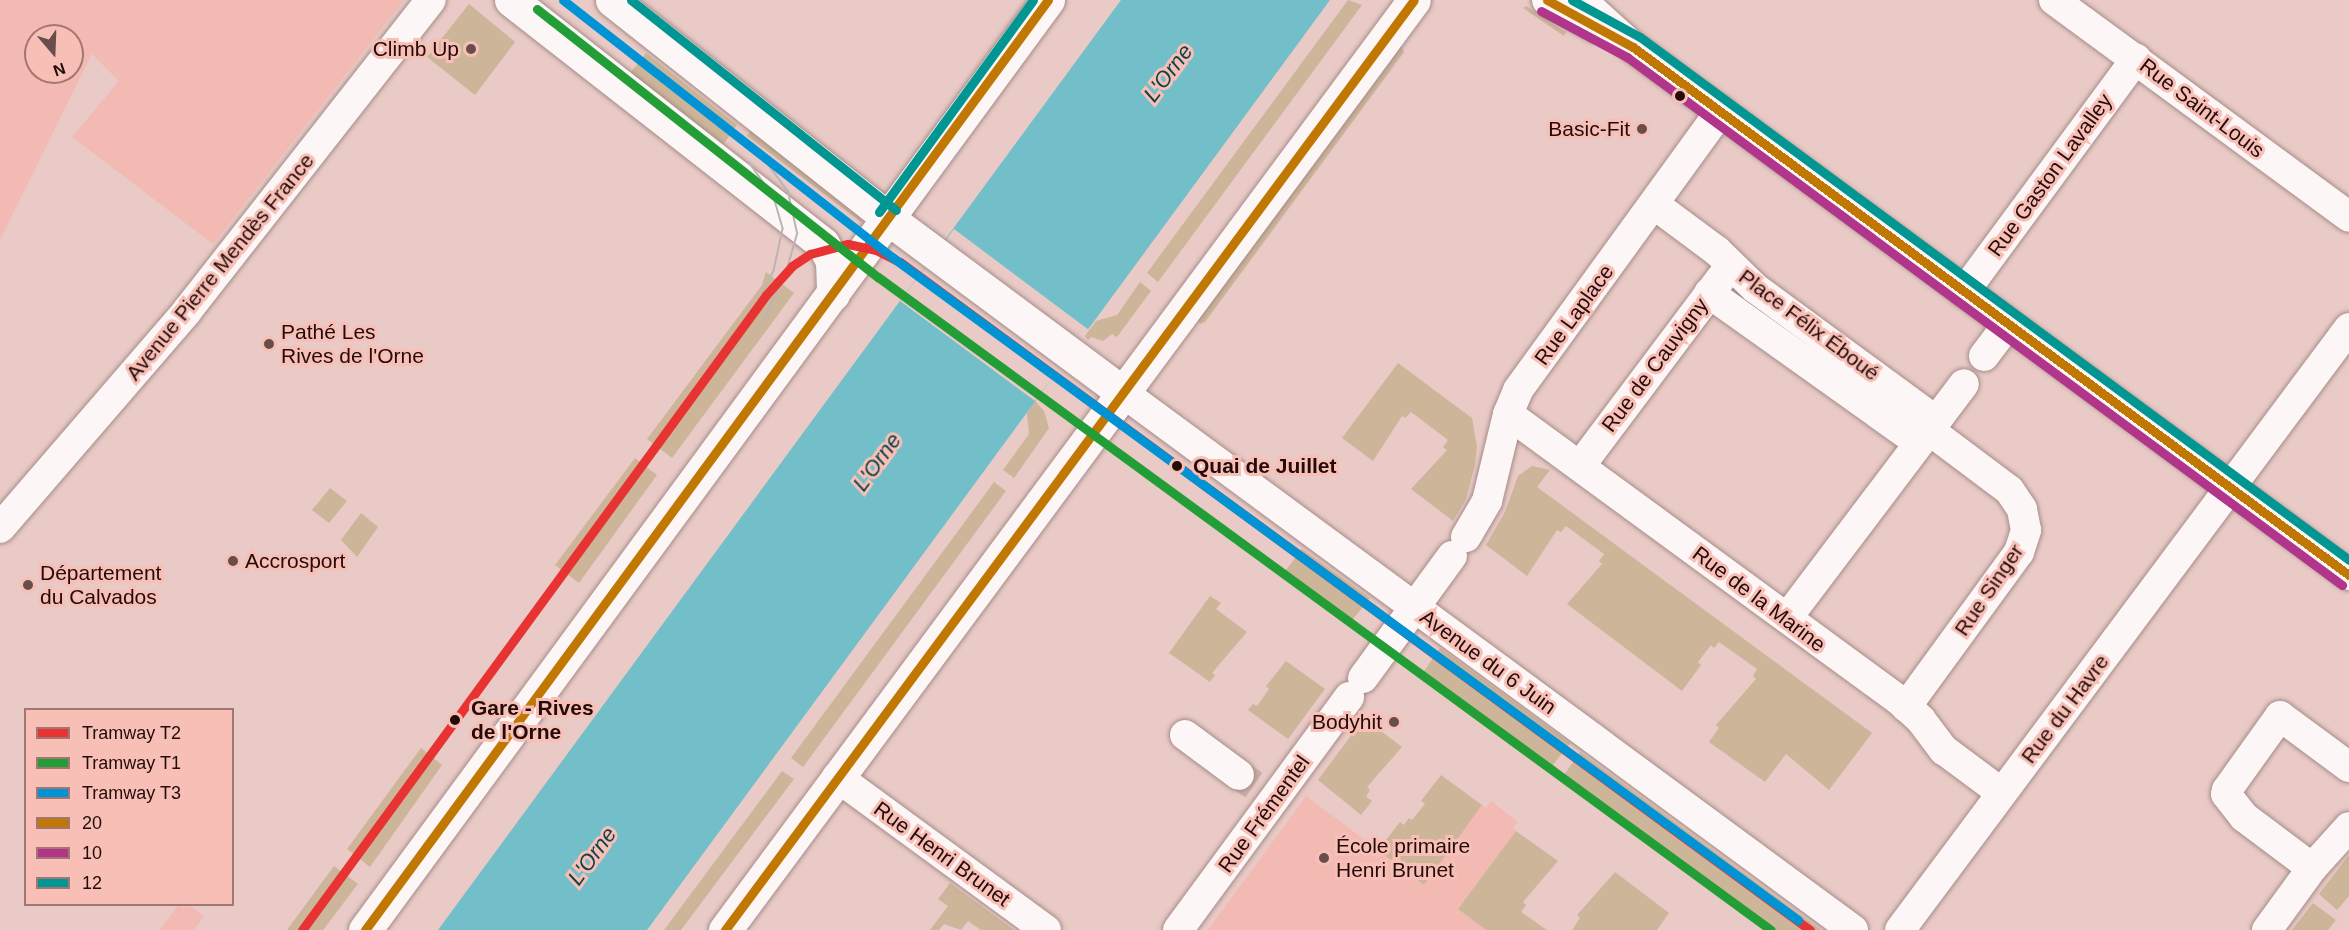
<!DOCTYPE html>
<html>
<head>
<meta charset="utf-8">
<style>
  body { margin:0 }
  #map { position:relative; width:2349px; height:930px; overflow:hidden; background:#e9cac6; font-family:Helvetica,sans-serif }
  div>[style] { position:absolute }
  .built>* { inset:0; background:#f2bab2 }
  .green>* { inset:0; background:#cdb599 }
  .water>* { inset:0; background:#72bfc9 }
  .pier>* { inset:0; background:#e9cac6 }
  .minor-tunnel>* { height:30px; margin-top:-15px; transform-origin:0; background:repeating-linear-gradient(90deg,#cbadaa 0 30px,transparent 0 45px) }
  .roads { filter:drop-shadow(0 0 2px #a58c88) drop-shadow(0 0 2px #a58c88) }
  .minor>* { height:30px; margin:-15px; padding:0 15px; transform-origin:15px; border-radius:15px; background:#fcf7f6 }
  .major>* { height:33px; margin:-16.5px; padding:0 16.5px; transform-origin:16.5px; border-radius:16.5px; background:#fcf7f6 }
  .tram>* { height:1.5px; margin:-0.75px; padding:0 0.75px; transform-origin:0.75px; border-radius:0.75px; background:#bcb4b2 }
  .bus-1>* { height:9px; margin:-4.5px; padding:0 4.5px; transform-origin:4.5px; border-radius:4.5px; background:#c07802 }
  .bus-2>* { height:9px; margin:-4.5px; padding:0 4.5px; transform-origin:4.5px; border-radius:4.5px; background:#b0358b }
  .bus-3>* { height:9px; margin:-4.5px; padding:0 4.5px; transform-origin:4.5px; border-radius:4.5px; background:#029692 }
  .tram-1>* { height:9px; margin:-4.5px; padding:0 4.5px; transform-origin:4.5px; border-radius:4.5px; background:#e73331 }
  .tram-2>* { height:9px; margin:-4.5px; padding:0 4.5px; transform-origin:4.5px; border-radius:4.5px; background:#239e36 }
  .tram-3>* { height:9px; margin:-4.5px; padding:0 4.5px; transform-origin:4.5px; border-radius:4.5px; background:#0293d4 }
  .dots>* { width:16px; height:16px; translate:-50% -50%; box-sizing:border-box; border:3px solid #f8bfb7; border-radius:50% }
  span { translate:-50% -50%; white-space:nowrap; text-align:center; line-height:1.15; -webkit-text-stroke:6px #f8bfb7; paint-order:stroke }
  .poi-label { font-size:21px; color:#230b09 }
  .right { translate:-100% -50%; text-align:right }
  .left { translate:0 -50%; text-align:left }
  .street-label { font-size:21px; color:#230b09 }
  .stop-label { font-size:21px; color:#230b09; font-weight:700 }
  .water-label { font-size:22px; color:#0e444b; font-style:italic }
  .legend { position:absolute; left:24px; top:708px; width:210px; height:198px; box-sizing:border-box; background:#f8bfb7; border:2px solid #a37771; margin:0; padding:8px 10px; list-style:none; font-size:18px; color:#230b09 }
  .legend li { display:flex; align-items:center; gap:12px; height:30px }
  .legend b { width:30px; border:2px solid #a37771 }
  .north { position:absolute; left:24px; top:24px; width:60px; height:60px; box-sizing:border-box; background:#f8bfb7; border:2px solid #a37771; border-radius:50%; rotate:161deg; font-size:16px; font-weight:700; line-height:24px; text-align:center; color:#230b09 }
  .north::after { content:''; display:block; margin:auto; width:21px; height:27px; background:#684e4b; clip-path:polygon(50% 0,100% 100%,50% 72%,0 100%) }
</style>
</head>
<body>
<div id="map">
  <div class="built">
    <i style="clip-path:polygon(evenodd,0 0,404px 0,213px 244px,72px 137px,119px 81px,92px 54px,0 240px,0 0,36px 36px,72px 36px,72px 72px,36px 72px,36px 36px)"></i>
    <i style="clip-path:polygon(1306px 796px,1424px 884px,1482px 805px,1486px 808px,1491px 801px,1518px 822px,1513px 828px,1516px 831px,1458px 909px,1486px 930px,1208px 930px)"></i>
    <i style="clip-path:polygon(178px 905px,183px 908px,189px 905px,204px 916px,194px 930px,160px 930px)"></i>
  </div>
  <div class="green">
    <i style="clip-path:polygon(1348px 0,1362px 5px,1158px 282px,1147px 273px)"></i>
    <i style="clip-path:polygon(469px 4px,515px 42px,475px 95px,427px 57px)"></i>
    <i style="clip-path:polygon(1526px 6px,1566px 32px,1564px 36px,1523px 8px)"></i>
    <i style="clip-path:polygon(1400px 43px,1404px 52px,1205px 322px,1200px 324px,1198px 320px,1392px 60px,1392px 51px)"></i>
    <i style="clip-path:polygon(646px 53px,737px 125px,716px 155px,624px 81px)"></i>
    <i style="clip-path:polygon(753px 127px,862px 215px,861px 222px,747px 136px)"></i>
    <i style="clip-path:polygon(766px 272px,794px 293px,672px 458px,647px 439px,762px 285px)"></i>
    <i style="clip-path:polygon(1140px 282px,1151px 291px,1117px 337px,1112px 334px,1103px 341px,1091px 337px,1088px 340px,1085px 336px,1096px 321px,1117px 315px)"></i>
    <i style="clip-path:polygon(1398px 363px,1472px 418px,1477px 447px,1475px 465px,1466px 499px,1453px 521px,1411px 489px,1447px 450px,1443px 447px,1448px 440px,1411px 412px,1405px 418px,1402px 416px,1373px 461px,1342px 438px)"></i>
    <i style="clip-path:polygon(1035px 401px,1044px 411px,1049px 428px,1014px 478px,1003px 470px,1029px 434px,1027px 413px)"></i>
    <i style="clip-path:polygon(635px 458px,657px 475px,579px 583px,555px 565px)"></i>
    <i style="clip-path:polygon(1532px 466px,1550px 470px,1537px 487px,1872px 733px,1829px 790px,1786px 754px,1765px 782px,1709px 742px,1719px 728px,1716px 725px,1756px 679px,1753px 676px,1757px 669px,1719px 642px,1714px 648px,1711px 645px,1698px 662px,1701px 665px,1682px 691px,1567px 604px,1602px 564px,1599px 561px,1604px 554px,1566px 526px,1561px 532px,1557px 530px,1527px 576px,1486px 545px,1505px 512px,1518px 476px)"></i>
    <i style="clip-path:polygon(994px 482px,1006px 491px,803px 767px,791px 758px)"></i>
    <i style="clip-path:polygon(330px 488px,347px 501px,329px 523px,312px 510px)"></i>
    <i style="clip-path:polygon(361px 513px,378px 527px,357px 557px,341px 540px)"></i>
    <i style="clip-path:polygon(1302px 549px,1370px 598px,1350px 623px,1283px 574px)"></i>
    <i style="clip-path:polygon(1210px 596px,1221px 603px,1216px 609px,1247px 632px,1212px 673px,1215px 675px,1210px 682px,1169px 653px)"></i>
    <i style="clip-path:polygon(1440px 648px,1570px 743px,1549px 770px,1420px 677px)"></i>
    <i style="clip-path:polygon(1286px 661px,1325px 689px,1288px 739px,1248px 710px,1253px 704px,1257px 706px,1269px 689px,1266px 686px)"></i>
    <i style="clip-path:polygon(1364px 718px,1402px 747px,1367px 787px,1370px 790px,1366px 797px,1372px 801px,1361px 815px,1318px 780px)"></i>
    <i style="clip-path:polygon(421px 748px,442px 765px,370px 867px,347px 849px)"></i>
    <i style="clip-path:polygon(1580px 752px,1821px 930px,1772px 930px,1562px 778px)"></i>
    <i style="clip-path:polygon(782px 771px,794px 779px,681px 930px,664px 930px)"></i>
    <i style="clip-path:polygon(1441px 775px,1482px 805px,1424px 885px,1378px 850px,1400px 822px,1404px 825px,1409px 818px,1412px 820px,1425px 804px,1421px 801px)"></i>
    <i style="clip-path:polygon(1516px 831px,1558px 861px,1523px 902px,1526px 905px,1521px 912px,1547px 930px,1486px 930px,1458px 909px)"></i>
    <i style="clip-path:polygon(2349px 855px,2349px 896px,2337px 910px,2319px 894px)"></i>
    <i style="clip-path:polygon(334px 866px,358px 884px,323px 930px,287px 930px)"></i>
    <i style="clip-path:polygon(1615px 872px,1669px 913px,1657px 930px,1572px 930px,1580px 918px,1577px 915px)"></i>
    <i style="clip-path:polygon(950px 883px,1014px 930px,981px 930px,968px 921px,961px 930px,944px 924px,939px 930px,930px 930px,948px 906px,938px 899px)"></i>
    <i style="clip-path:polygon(2313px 903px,2336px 920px,2328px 930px,2292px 930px)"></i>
  </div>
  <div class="water">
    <i style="clip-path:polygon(1121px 0,1330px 0,647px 930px,438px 930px)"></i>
  </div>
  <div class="pier">
    <i style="clip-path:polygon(954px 229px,1089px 330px,1035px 401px,900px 301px)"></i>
  </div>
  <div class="minor-tunnel">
    <i style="left:1239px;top:775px;width:18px;rotate:34deg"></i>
  </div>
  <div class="roads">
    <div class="minor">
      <i style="left:1547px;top:0;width:56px;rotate:28.9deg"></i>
      <i style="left:1581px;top:0;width:70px;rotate:42.1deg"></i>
      <i style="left:1633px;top:47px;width:890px;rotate:36.41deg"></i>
      <i style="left:2054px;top:0;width:366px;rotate:36.3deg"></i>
      <i style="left:1655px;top:205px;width:77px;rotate:36.6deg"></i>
      <i style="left:1717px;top:251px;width:53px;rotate:44.2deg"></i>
      <i style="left:1755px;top:288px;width:225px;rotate:36.3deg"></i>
      <i style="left:1964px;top:292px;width:290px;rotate:-53.6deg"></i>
      <i style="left:1709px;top:293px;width:258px;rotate:35.5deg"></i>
      <i style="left:1984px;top:356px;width:40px;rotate:-53deg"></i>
      <i style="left:1125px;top:394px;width:904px;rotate:36.36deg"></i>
      <i style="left:1508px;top:414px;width:483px;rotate:36.2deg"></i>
      <i style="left:1898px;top:699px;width:31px;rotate:42deg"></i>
      <i style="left:1921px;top:720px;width:38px;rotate:53deg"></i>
      <i style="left:1944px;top:750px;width:72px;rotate:36.6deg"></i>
      <i style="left:1580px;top:466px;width:236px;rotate:-53.1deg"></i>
      <i style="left:0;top:528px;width:286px;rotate:-49.2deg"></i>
      <i style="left:187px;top:311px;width:395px;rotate:-51.9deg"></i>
      <i style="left:1466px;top:537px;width:42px;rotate:-59.7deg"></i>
      <i style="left:1487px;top:501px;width:89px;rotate:-76.4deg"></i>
      <i style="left:1508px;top:414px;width:26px;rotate:-67deg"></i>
      <i style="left:1518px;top:390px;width:345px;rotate:-54deg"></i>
      <i style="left:1787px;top:618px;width:293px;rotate:-52.9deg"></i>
      <i style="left:1363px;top:678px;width:151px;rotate:-53.9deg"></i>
      <i style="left:1906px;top:707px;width:192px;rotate:-53.9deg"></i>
      <i style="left:2019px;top:552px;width:23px;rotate:-72deg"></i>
      <i style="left:2026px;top:530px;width:21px;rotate:-101deg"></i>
      <i style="left:2022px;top:509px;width:23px;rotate:-124deg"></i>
      <i style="left:2009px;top:490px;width:100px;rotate:-143.1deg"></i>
      <i style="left:1185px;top:735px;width:67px;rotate:36.5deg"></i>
      <i style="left:837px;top:777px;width:259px;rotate:36.2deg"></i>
      <i style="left:2312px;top:868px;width:85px;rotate:-143.1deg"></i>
      <i style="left:2244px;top:817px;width:29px;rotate:-128deg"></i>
      <i style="left:2226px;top:794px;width:4px;rotate:-76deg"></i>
      <i style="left:2227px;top:790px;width:91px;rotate:-54.4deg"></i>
      <i style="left:2280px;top:716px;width:86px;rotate:36.5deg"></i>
      <i style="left:1178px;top:930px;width:289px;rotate:-53.7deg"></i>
      <i style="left:1900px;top:930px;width:751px;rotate:-53.28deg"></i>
      <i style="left:2267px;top:930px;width:77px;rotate:-54deg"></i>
      <i style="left:2312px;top:868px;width:55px;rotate:-47.9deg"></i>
    </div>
    <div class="major">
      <i style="left:511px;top:0;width:396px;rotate:38deg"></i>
      <i style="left:823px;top:244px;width:19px;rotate:62deg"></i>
      <i style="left:832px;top:261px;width:33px;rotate:88deg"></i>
      <i style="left:612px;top:0;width:353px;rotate:38.3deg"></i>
      <i style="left:889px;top:219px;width:294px;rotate:36.6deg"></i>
      <i style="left:365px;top:930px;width:1154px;rotate:-53.71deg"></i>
      <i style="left:725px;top:930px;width:1157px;rotate:-53.47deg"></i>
    </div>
  </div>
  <div class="tram">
    <i style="left:749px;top:162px;width:43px;rotate:54.5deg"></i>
    <i style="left:774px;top:197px;width:33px;rotate:74deg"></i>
    <i style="left:783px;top:229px;width:43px;rotate:102.1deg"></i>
    <i style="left:774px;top:271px;width:49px;rotate:116.6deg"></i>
    <i style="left:763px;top:322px;width:58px;rotate:-65.6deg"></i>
    <i style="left:787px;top:269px;width:37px;rotate:-74deg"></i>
    <i style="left:797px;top:233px;width:42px;rotate:-102.4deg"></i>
    <i style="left:788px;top:192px;width:42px;rotate:-126.3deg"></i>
  </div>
  <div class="bus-1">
    <i style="left:1547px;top:0;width:98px;rotate:28.7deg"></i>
    <i style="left:1633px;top:47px;width:890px;rotate:36.41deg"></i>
    <i style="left:365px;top:930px;width:1154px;rotate:-53.71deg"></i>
    <i style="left:725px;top:930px;width:1157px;rotate:-53.47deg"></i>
  </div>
  <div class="bus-2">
    <i style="left:1541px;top:11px;width:98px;rotate:28.1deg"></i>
    <i style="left:1627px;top:57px;width:889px;rotate:36.44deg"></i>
  </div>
  <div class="bus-3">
    <i style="left:631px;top:0;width:338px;rotate:38.4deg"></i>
    <i style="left:1572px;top:0;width:77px;rotate:28.6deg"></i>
    <i style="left:1640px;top:37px;width:881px;rotate:36.41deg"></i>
    <i style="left:879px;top:212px;width:262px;rotate:-54deg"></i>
  </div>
  <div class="tram-1">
    <i style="left:302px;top:930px;width:786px;rotate:-53.84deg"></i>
    <i style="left:766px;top:295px;width:39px;rotate:-48deg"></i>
    <i style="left:792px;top:266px;width:22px;rotate:-34deg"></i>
    <i style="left:810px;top:254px;width:39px;rotate:-15deg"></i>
    <i style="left:848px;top:244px;width:29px;rotate:12deg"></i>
    <i style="left:876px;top:250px;width:27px;rotate:27deg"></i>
    <i style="left:900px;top:262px;width:1129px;rotate:36.28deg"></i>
  </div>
  <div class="tram-2">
    <i style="left:537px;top:9px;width:434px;rotate:38.2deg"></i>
    <i style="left:878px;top:277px;width:1106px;rotate:36.18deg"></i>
  </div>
  <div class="tram-3">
    <i style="left:563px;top:0;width:417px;rotate:38deg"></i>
    <i style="left:892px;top:257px;width:1123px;rotate:36.2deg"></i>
  </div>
  <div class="dots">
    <i style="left:471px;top:49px;background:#684e4b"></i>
    <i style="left:1680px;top:96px;background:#230b09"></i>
    <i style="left:1642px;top:129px;background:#684e4b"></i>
    <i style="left:269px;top:344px;background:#684e4b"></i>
    <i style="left:1177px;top:466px;background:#230b09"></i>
    <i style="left:233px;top:561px;background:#684e4b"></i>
    <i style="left:28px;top:585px;background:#684e4b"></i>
    <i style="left:455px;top:720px;background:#230b09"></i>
    <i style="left:1394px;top:722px;background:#684e4b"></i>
    <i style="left:1324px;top:858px;background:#684e4b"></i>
  </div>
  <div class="poi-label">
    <span class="right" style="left:459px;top:49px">Climb Up</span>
    <span class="right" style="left:1630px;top:129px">Basic-Fit</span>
    <span class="left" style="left:281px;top:344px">Pathé Les<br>Rives de l'Orne</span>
    <span class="left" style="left:245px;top:561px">Accrosport</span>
    <span class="left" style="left:40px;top:585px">Département<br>du Calvados</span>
    <span class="right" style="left:1382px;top:722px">Bodyhit</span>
    <span class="left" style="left:1336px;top:858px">École primaire<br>Henri Brunet</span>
  </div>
  <div class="street-label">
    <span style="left:2202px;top:108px;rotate:37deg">Rue Saint-Louis</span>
    <span style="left:2050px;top:175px;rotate:-54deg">Rue Gaston Lavalley</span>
    <span style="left:220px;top:267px;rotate:-51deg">Avenue Pierre Mendès France</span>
    <span style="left:1574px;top:315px;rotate:-54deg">Rue Laplace</span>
    <span style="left:1809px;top:325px;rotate:37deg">Place Félix Éboué</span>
    <span style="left:1655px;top:365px;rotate:-53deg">Rue de Cauvigny</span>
    <span style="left:1989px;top:590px;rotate:-56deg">Rue Singer</span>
    <span style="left:1759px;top:599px;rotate:37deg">Rue de la Marine</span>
    <span style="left:1488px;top:662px;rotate:36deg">Avenue du 6 Juin</span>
    <span style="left:2065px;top:709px;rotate:-53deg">Rue du Havre</span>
    <span style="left:1264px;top:814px;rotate:-54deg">Rue Frémentel</span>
    <span style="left:942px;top:854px;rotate:36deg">Rue Henri Brunet</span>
  </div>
  <div class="stop-label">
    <span class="left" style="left:1193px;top:466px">Quai de Juillet</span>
    <span class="left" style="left:471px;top:720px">Gare - Rives<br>de l'Orne</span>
  </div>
  <div class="water-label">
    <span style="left:1168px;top:73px;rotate:-53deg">L'Orne</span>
    <span style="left:877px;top:462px;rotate:-54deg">L'Orne</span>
    <span style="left:592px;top:856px;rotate:-54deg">L'Orne</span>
  </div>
  <ul class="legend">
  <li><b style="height:8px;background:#e73331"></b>Tramway T2</li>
  <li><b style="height:8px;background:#239e36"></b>Tramway T1</li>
  <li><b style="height:8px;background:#0293d4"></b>Tramway T3</li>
  <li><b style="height:8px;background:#c07802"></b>20</li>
  <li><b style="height:8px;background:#b0358b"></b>10</li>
  <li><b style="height:8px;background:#029692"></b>12</li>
  </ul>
  <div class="north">N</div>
</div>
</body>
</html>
